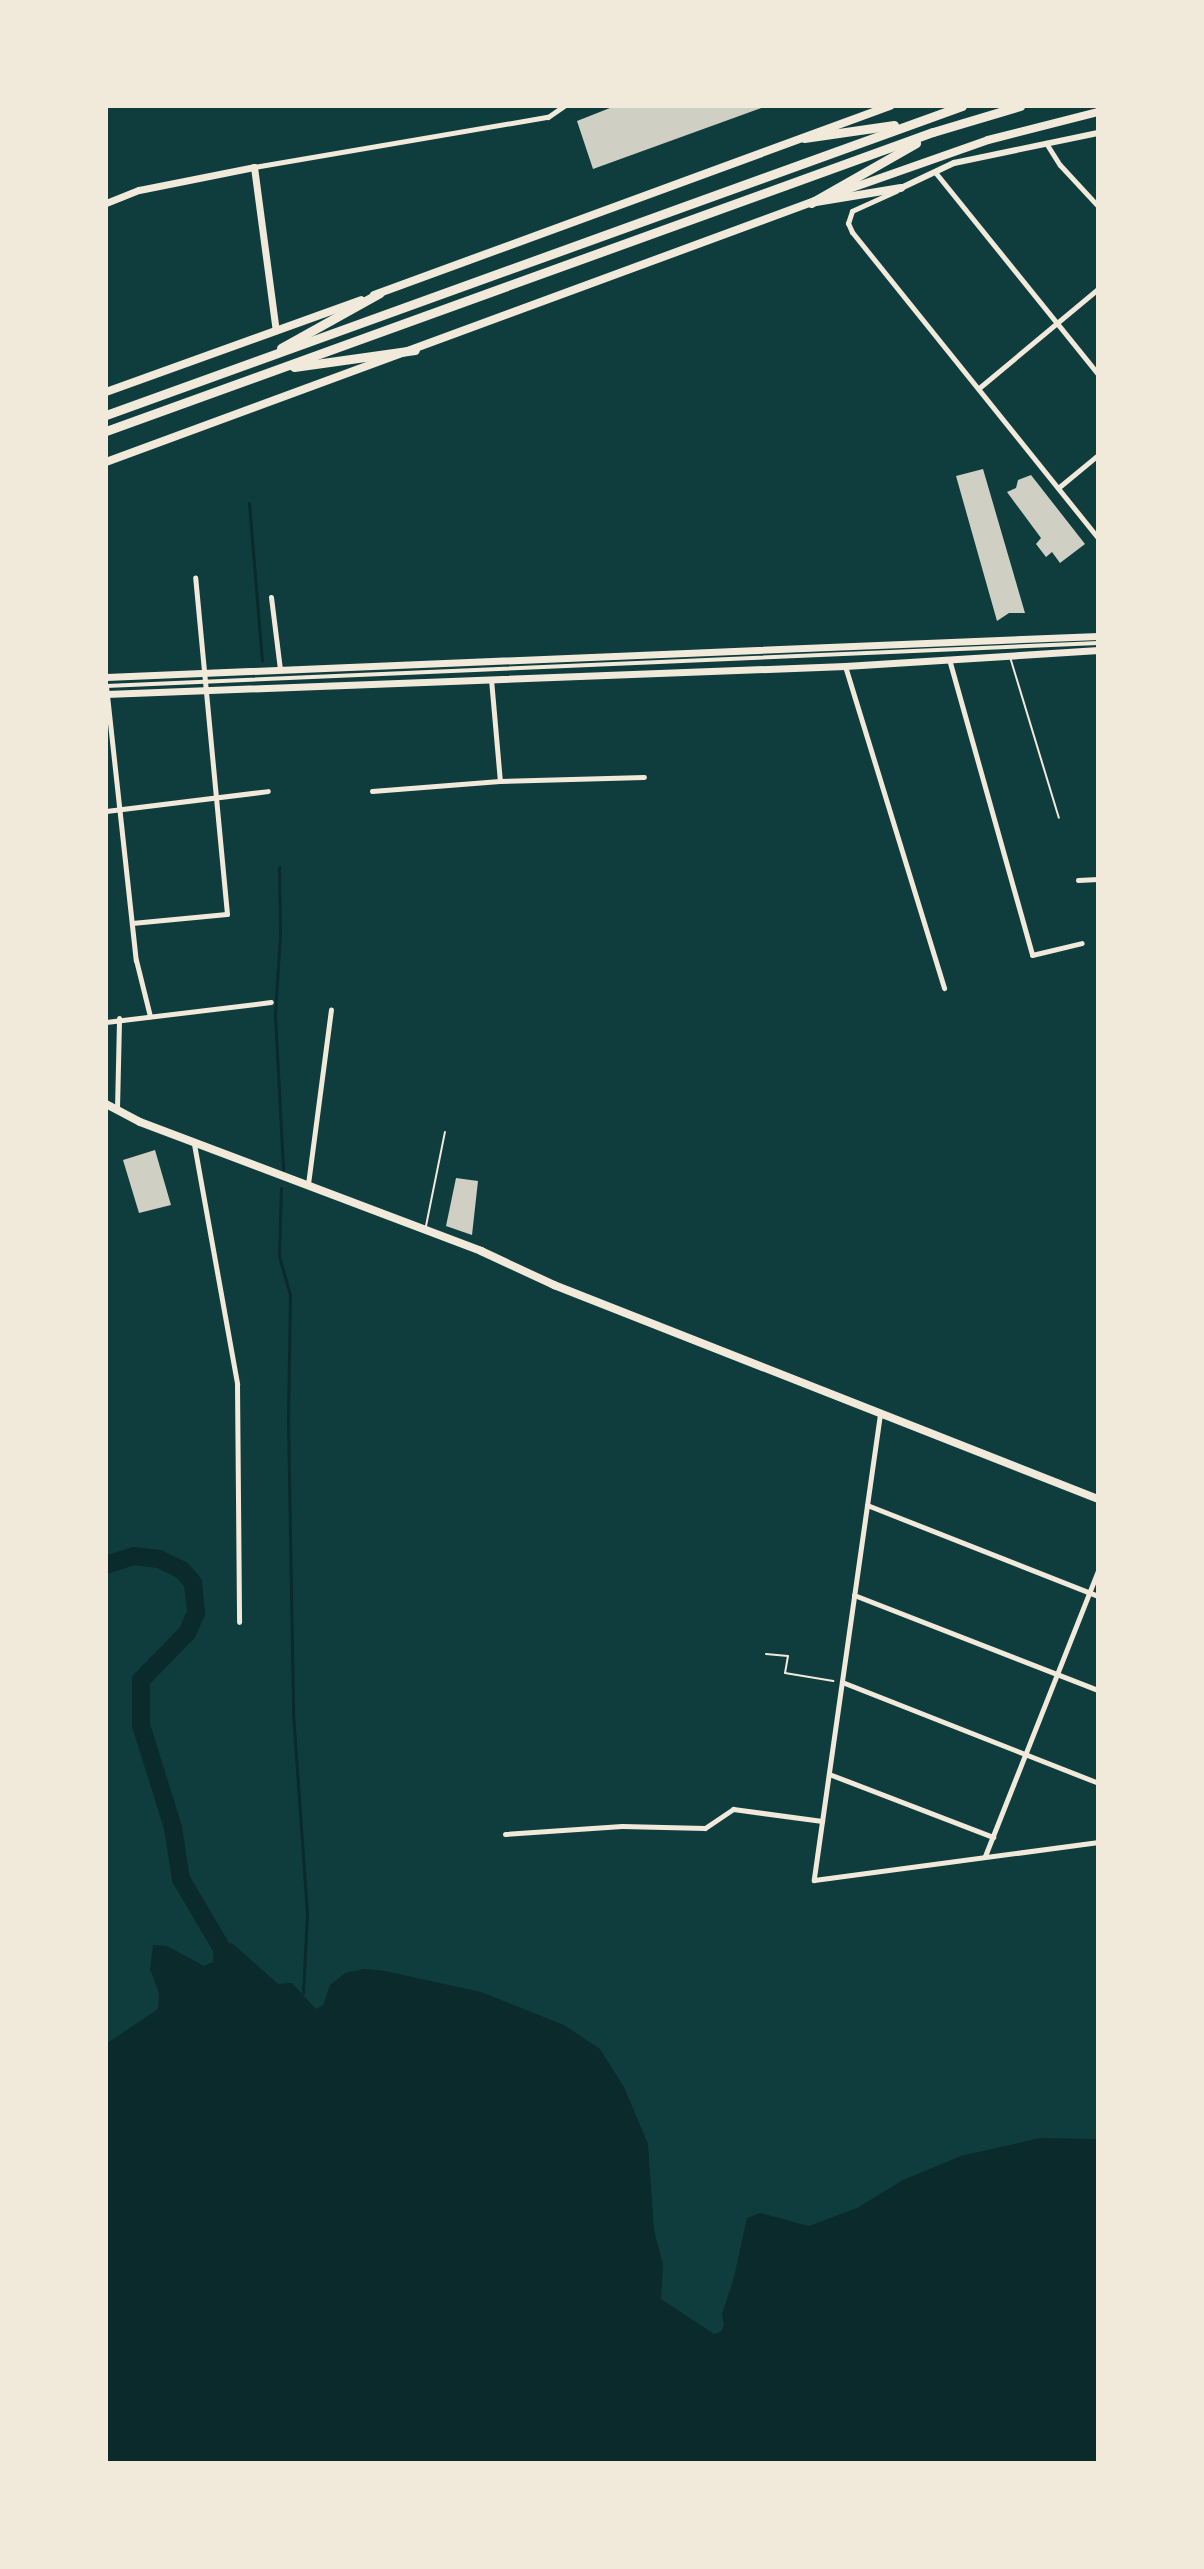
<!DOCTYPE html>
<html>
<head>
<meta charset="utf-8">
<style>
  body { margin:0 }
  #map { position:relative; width:1204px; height:2569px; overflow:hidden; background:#0f3d3e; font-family:Figtree,sans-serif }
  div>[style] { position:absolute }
  .water>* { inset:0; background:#0a2a2b }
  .stream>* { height:3px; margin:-1.5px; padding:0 1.5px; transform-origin:1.5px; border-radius:1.5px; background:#0a2a2b }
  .river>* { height:18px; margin:-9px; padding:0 9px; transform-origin:9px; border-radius:9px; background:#0a2a2b }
  .building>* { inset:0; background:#cfcfc3 }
  .path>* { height:2px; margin:-1px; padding:0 1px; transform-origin:1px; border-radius:1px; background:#f1e9da }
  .service>* { height:2px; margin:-1px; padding:0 1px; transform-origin:1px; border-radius:1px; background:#f1e9da }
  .pedestrian>* { height:4px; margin:-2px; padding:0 2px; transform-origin:2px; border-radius:2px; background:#f1e9da }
  .minor>* { height:5px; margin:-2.5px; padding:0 2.5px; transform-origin:2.5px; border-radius:2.5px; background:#f1e9da }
  .tertiary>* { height:6px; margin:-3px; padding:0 3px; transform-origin:3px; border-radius:3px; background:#f1e9da }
  .secondary>* { height:7px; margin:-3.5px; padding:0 3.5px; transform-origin:3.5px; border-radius:3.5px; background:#f1e9da }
  .primary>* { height:8px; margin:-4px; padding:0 4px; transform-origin:4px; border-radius:4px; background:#f1e9da }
  .motorway>* { height:9px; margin:-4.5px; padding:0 4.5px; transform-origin:4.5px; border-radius:4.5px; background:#f1e9da }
  span { translate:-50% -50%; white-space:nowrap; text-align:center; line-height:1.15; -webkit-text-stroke:8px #f1e9da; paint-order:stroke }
  .frame { position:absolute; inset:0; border:108px solid #f1e9da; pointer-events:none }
</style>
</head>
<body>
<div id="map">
  <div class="water">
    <i style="clip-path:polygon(232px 1943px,278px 1984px,292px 1983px,316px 2009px,323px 2005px,330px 1985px,345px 1973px,364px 1969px,385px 1971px,481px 1992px,564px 2025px,600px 2049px,624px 2087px,648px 2144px,654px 2230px,663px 2265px,661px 2299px,714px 2334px,721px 2332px,724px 2325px,722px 2314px,734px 2277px,747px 2218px,760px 2213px,809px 2226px,857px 2208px,903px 2180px,961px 2156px,1040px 2138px,1098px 2139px,1098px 2463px,106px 2463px,106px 2044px,158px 2009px,159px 1993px,150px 1969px,153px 1945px,167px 1946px,204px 1966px,213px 1962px,213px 1950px)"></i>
  </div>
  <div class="stream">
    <i style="left:249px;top:503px;width:158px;rotate:85.3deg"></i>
    <i style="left:279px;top:867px;width:66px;rotate:89.1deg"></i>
    <i style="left:280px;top:933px;width:82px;rotate:93.5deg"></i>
    <i style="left:275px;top:1015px;width:155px;rotate:87deg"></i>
    <i style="left:281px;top:1188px;width:68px;rotate:91.7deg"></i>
    <i style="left:279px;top:1256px;width:41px;rotate:74.2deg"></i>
    <i style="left:290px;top:1295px;width:123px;rotate:90.9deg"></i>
    <i style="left:288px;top:1418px;width:295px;rotate:89deg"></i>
    <i style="left:293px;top:1713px;width:201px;rotate:86deg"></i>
    <i style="left:307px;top:1914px;width:79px;rotate:92.9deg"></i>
  </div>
  <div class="river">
    <i style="left:106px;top:1565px;width:29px;rotate:-18deg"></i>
    <i style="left:134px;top:1556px;width:25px;rotate:7deg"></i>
    <i style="left:159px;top:1559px;width:25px;rotate:26deg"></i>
    <i style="left:182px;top:1570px;width:17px;rotate:50deg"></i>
    <i style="left:193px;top:1583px;width:30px;rotate:84deg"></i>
    <i style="left:196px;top:1613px;width:22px;rotate:114deg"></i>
    <i style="left:187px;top:1633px;width:66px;rotate:134.4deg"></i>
    <i style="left:141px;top:1680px;width:45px;rotate:90deg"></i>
    <i style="left:141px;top:1725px;width:108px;rotate:72.7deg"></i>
    <i style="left:173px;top:1828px;width:52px;rotate:81.1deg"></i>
    <i style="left:181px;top:1879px;width:79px;rotate:59.5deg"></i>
  </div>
  <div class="building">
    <i style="clip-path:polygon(615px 106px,767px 106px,593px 169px,577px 121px)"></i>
    <i style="clip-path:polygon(983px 469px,1025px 613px,1009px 613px,997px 621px,956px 476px)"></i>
    <i style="clip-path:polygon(1031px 475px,1085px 544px,1060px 563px,1052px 552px,1046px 557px,1036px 544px,1041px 538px,1007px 492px,1016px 488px,1018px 480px)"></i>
    <i style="clip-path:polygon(155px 1150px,171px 1205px,139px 1213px,123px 1160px)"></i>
    <i style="clip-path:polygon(456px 1178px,478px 1181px,472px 1235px,446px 1226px)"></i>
  </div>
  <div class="path">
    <i style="left:766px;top:1654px;width:22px;rotate:5deg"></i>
    <i style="left:788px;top:1656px;width:17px;rotate:100deg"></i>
    <i style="left:785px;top:1673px;width:49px;rotate:9.5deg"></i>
  </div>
  <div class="service">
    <i style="left:1010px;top:657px;width:168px;rotate:73.1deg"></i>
    <i style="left:426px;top:1226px;width:96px;rotate:-78.6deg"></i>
  </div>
  <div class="pedestrian">
    <i style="left:106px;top:686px;width:993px;rotate:-2.48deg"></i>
  </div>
  <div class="minor">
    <i style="left:1046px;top:143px;width:26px;rotate:58deg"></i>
    <i style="left:1060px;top:165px;width:56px;rotate:47.2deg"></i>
    <i style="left:254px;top:167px;width:298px;rotate:-9.7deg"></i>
    <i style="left:548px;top:117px;width:19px;rotate:-35deg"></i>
    <i style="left:935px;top:172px;width:260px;rotate:51.1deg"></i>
    <i style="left:896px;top:191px;width:48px;rotate:155.6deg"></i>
    <i style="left:852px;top:211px;width:13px;rotate:108deg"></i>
    <i style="left:848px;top:223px;width:10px;rotate:66deg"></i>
    <i style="left:852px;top:232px;width:393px;rotate:51.2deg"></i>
    <i style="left:979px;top:388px;width:155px;rotate:-39.8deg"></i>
    <i style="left:1058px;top:488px;width:52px;rotate:-39.5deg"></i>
    <i style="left:271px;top:597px;width:73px;rotate:82.9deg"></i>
    <i style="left:949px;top:659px;width:307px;rotate:74.3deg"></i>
    <i style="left:1032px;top:955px;width:51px;rotate:-13.5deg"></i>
    <i style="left:845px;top:666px;width:337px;rotate:72.9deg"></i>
    <i style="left:491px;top:679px;width:102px;rotate:85deg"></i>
    <i style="left:106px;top:686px;width:276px;rotate:83.8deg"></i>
    <i style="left:136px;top:960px;width:58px;rotate:76deg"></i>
    <i style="left:372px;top:791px;width:128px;rotate:-4.5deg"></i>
    <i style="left:500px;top:781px;width:144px;rotate:-1.6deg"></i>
    <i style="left:106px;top:811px;width:163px;rotate:-7deg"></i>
    <i style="left:1078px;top:880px;width:20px;rotate:-3deg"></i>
    <i style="left:132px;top:923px;width:95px;rotate:-5.4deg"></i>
    <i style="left:227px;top:914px;width:338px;rotate:-95.4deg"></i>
    <i style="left:106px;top:1022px;width:166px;rotate:-6.9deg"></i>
    <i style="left:117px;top:1109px;width:91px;rotate:-88.7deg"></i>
    <i style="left:194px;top:1144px;width:244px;rotate:79.8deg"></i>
    <i style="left:237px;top:1384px;width:238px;rotate:89.5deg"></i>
    <i style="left:308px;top:1184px;width:176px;rotate:-82.5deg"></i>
    <i style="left:880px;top:1414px;width:471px;rotate:98.1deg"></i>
    <i style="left:814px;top:1880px;width:287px;rotate:-7.6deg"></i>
    <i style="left:867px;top:1505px;width:248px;rotate:21.5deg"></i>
    <i style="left:854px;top:1595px;width:262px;rotate:21.3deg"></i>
    <i style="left:842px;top:1682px;width:275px;rotate:21.5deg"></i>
    <i style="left:829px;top:1774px;width:176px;rotate:21deg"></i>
    <i style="left:505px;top:1834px;width:117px;rotate:-3.9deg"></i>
    <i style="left:622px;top:1826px;width:83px;rotate:1.4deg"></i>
    <i style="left:705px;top:1828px;width:34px;rotate:-34deg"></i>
    <i style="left:733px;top:1809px;width:90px;rotate:7.7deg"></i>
    <i style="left:985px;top:1856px;width:308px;rotate:-68.4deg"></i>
  </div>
  <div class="tertiary">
    <i style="left:901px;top:188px;width:59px;rotate:-25.3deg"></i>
    <i style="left:954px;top:163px;width:147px;rotate:-11.8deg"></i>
  </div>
  <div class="secondary">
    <i style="left:106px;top:203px;width:35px;rotate:-22deg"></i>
    <i style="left:139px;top:190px;width:117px;rotate:-11.3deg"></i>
    <i style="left:254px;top:167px;width:165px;rotate:82.4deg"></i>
    <i style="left:106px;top:677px;width:993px;rotate:-2.37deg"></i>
    <i style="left:106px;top:694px;width:740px;rotate:-2.17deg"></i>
    <i style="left:845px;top:666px;width:254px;rotate:-3.6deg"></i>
  </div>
  <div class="primary">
    <i style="left:832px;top:195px;width:165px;rotate:-19.4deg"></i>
    <i style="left:988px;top:140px;width:114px;rotate:-14.3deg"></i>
    <i style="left:816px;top:202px;width:86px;rotate:-9.4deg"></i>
    <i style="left:374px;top:295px;width:550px;rotate:-20.12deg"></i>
    <i style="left:106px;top:392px;width:271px;rotate:-19.8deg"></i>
    <i style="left:106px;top:462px;width:756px;rotate:-20.21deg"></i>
    <i style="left:106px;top:1104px;width:38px;rotate:28deg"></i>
    <i style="left:140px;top:1122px;width:365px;rotate:20.7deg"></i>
    <i style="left:481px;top:1251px;width:81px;rotate:25deg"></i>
    <i style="left:554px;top:1285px;width:585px;rotate:21.47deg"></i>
  </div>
  <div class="motorway">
    <i style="left:804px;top:138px;width:91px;rotate:-8.2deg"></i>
    <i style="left:811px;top:203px;width:121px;rotate:-29.7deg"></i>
    <i style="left:281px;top:348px;width:113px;rotate:-29.1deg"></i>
    <i style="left:294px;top:367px;width:122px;rotate:-8deg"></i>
    <i style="left:106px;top:415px;width:910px;rotate:-19.85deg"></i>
    <i style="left:106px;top:431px;width:879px;rotate:-19.88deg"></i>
    <i style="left:933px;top:132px;width:91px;rotate:-16.6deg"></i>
  </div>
  <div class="frame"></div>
</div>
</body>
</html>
